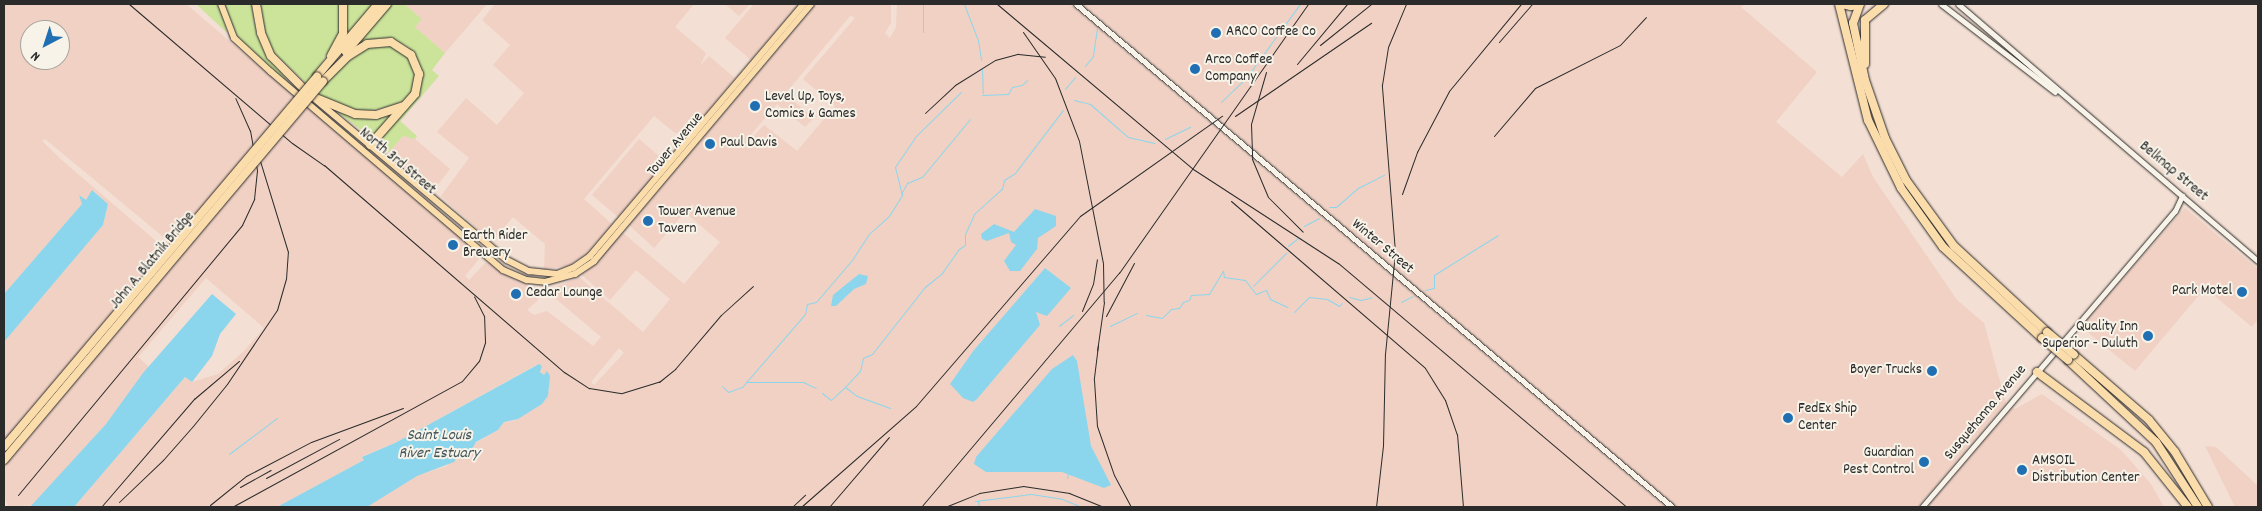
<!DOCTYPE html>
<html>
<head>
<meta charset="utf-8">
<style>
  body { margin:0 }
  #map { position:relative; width:2262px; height:511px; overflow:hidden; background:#f3dfd3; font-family:Dekko,sans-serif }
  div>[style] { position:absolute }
  .built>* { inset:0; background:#f0d1c4 }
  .green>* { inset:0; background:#cbe49a }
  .water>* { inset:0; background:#8cd6ed }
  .stream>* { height:1px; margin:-0.5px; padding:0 0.5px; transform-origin:0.5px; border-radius:0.5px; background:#8cd6ed }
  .roads { filter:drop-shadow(0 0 1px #2b2b2b) drop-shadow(0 0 1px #2b2b2b) }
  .minor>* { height:5px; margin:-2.5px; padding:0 2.5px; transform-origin:2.5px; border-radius:2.5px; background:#f7f3e8 }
  .major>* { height:6px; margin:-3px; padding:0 3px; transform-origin:3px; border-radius:3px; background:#fbdcab }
  .highway>* { height:8px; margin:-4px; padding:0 4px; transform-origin:4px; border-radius:4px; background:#fbdcab }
  .rail>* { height:1px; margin:-0.5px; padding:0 0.5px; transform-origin:0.5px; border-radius:0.5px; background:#2b2b2b }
  .bridges { filter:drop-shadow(0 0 1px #2b2b2b) drop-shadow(0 0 1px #2b2b2b) }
  .highway-bridge>* { height:8px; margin:-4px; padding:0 4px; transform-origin:4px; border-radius:4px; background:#fbdcab }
  .dots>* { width:14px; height:14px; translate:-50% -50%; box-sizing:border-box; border:2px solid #f7f3e8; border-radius:50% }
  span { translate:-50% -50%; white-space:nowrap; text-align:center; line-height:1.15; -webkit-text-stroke:4px #f7f3e8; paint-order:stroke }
  .poi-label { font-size:15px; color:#2b2b2b }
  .left { translate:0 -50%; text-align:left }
  .right { translate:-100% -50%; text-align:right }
  .street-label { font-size:15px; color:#2b2b2b }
  .water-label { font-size:16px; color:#43565c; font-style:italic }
  .frame { position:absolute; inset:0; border:5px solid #2b2b2b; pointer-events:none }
  .north { position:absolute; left:20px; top:20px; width:50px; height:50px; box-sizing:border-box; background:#f7f3e8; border:1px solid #a5a39c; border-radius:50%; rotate:220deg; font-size:14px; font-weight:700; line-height:20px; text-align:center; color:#2b2b2b }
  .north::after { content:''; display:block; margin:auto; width:18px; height:22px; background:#1f6fb2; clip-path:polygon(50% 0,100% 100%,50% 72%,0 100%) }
</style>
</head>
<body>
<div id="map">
  <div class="built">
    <i style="clip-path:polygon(evenodd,4px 4px,186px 4px,478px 252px,479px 259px,465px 276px,469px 280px,485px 263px,490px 263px,513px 279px,537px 288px,538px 300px,527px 310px,534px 315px,547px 311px,593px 346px,601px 337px,556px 299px,553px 288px,579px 277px,643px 332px,670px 299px,636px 270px,610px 300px,582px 275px,623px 233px,684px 284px,720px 242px,688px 215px,695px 206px,692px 204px,654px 248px,629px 225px,816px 4px,891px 4px,891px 23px,885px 33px,890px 38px,896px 27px,897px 4px,1070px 4px,1666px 507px,367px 507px,416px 476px,447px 466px,462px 451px,498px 430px,504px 422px,514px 421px,542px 404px,548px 396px,549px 384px,536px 365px,395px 443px,363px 456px,364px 460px,277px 507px,74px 507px,185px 377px,192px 382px,218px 374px,244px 351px,264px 328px,206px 278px,138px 357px,149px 367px,106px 424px,33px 505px,8px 507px,4px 496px,4px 342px,103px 225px,108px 204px,93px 190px,86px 201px,80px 196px,82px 204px,4px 294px,4px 4px,851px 15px,855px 18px,803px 79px,835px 106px,797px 151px,764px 125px,751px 139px,749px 137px,777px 104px,805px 127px,814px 118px,785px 94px,851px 15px,4px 4px,30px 30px,60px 30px,60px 60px,30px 60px,30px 30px,4px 4px,45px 139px,167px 240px,162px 246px,64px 162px,42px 141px,45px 139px,4px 4px,619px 348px,624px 353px,594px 385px,591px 382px,619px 348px)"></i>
    <i style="clip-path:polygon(404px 4px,487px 4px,445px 53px,415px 27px,422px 19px)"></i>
    <i style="clip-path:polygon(495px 4px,694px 4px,675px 27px,706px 53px,700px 66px,709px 56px,735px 78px,690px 133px,675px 133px,654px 116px,584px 199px,612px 224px,586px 254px,568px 266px,544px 269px,545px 244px,513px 217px,493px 240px,489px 239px,441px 196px,469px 158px,437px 132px,466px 98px,497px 125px,524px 93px,493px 65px,510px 45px,482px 20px)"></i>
    <i style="clip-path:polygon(725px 4px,750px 4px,739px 16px)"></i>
    <i style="clip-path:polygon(754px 4px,799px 4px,751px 60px,725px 38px)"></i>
    <i style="clip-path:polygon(1082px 4px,1745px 4px,1741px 7px,1817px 72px,1776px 122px,1842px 177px,1863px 154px,1873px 177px,1957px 300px,1984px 323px,2006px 403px,1918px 507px,1676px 507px)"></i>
    <i style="clip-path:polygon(403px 136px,415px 139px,450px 169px,436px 187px,428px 186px,388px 153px)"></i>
    <i style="clip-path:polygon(639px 139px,666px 162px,618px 217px,592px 195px)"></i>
    <i style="clip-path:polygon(2185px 208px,2258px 269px,2258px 319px,2252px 327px,2205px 288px,2135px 371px,2080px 326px)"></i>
    <i style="clip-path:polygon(2042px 394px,2121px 450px,2151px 484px,2164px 507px,1927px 507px,2012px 407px,2015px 409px)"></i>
    <i style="clip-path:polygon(2205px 446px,2216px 447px,2258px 486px,2258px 507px,2235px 507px)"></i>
  </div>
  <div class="green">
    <i style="clip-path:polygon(196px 4px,219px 4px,227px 32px,225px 31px)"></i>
    <i style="clip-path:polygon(225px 4px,253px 4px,254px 22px,262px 47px,292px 87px,240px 39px,233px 29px)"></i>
    <i style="clip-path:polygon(261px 4px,340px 4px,341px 32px,315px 74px,326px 83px,350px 58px,368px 47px,391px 46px,406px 53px,416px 71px,411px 94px,398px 105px,359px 113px,323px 99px,274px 53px,263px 26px)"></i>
    <i style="clip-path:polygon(345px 4px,376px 4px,337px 50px)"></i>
    <i style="clip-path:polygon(390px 4px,404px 4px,422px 19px,415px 27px,445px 53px,432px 70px,439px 76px,400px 121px,417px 136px,415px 139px,403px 136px,388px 153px,378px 141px,412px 100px,420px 64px,408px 47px,392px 39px,372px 39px,353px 47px)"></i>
    <i style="clip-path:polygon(333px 109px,345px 114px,399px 110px,371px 137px)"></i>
  </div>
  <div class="water">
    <i style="clip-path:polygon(92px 190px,108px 204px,103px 225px,4px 342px,4px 294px,82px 204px,79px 195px,86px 200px)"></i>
    <i style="clip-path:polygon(1035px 209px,1056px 216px,1056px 226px,1038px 238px,1037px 249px,1020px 271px,1010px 271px,1004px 261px,1016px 245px,1011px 242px,1009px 233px,987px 241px,982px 239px,981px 234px,994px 224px,1014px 232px)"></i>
    <i style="clip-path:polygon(1045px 268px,1071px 288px,1047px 316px,1036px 312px,1040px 325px,977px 399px,973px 402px,963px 398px,950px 384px,974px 350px)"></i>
    <i style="clip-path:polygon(859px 274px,868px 276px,866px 284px,854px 289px,836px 306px,831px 306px,833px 295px)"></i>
    <i style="clip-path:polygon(212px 294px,236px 314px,220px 334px,212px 356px,192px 382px,185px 377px,74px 507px,30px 507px,106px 424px,143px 373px)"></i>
    <i style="clip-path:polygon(1073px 355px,1077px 361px,1091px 446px,1111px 485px,1104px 488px,1062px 472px,986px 472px,974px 464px,976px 457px,1052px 369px)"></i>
    <i style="clip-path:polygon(539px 364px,542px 366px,540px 372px,544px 375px,547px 371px,550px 376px,548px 396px,542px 404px,518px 419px,504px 422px,498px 430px,476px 442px,469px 454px,462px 451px,454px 462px,417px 476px,367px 507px,277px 507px,364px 460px,362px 457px,395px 443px)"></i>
  </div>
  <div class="stream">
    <i style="left:964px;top:4px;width:39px;rotate:69deg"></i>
    <i style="left:978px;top:40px;width:20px;rotate:81deg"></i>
    <i style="left:923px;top:32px;width:28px;rotate:-90deg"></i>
    <i style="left:1085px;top:66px;width:13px;rotate:-51deg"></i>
    <i style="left:1093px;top:56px;width:30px;rotate:-82deg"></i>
    <i style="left:982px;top:69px;width:24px;rotate:88deg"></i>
    <i style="left:1065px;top:89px;width:16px;rotate:-50deg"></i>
    <i style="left:982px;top:95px;width:26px;rotate:-2deg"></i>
    <i style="left:1008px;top:94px;width:8px;rotate:-60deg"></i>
    <i style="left:1012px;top:87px;width:10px;rotate:-11deg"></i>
    <i style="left:1022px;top:85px;width:7px;rotate:-45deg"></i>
    <i style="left:1074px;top:100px;width:16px;rotate:14deg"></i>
    <i style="left:1090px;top:104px;width:50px;rotate:41deg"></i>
    <i style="left:1128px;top:137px;width:27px;rotate:13deg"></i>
    <i style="left:1221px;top:102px;width:35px;rotate:-44deg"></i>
    <i style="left:1246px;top:78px;width:92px;rotate:-53.9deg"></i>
    <i style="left:1165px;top:139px;width:28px;rotate:-26deg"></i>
    <i style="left:901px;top:194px;width:13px;rotate:-61deg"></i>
    <i style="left:907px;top:183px;width:16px;rotate:-22deg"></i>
    <i style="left:922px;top:177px;width:75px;rotate:-50.4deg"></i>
    <i style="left:1329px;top:207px;width:7px"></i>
    <i style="left:1336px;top:207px;width:29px;rotate:-41deg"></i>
    <i style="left:1358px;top:188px;width:30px;rotate:-27deg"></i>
    <i style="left:1304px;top:226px;width:17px;rotate:-28deg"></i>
    <i style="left:1288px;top:246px;width:13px;rotate:-39deg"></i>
    <i style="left:1253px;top:286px;width:47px;rotate:-45deg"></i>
    <i style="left:1425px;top:290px;width:9px;rotate:-13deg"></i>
    <i style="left:1434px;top:288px;width:13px;rotate:-90deg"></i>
    <i style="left:1434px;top:275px;width:75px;rotate:-32deg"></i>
    <i style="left:1349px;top:297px;width:12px;rotate:14deg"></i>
    <i style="left:1361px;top:300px;width:11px;rotate:-15deg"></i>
    <i style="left:1401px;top:302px;width:13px;rotate:-27deg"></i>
    <i style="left:1294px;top:312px;width:21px;rotate:-45deg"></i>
    <i style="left:1309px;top:297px;width:18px;rotate:6deg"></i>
    <i style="left:1327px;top:299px;width:14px;rotate:30deg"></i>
    <i style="left:1339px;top:306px;width:4px;rotate:-45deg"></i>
    <i style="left:1146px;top:315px;width:16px;rotate:11deg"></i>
    <i style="left:1162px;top:318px;width:13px;rotate:-45deg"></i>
    <i style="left:1171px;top:309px;width:8px;rotate:-7deg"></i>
    <i style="left:1179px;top:308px;width:7px;rotate:-56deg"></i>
    <i style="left:1183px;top:302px;width:6px;rotate:-18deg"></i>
    <i style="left:1189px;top:300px;width:5px;rotate:-68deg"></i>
    <i style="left:1191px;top:295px;width:18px;rotate:-3deg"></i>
    <i style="left:1209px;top:294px;width:27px;rotate:-59deg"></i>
    <i style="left:1223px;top:271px;width:6px;rotate:81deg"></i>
    <i style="left:1224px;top:277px;width:21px;rotate:8deg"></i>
    <i style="left:1245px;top:280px;width:18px;rotate:52deg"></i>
    <i style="left:1256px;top:294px;width:11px;rotate:-22deg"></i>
    <i style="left:1266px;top:290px;width:10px;rotate:66deg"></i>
    <i style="left:1270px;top:299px;width:19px;rotate:25deg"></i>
    <i style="left:1059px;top:326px;width:18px;rotate:-38deg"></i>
    <i style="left:1110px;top:326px;width:30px;rotate:-26deg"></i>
    <i style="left:746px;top:382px;width:57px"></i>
    <i style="left:803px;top:382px;width:14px;rotate:25deg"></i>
    <i style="left:722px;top:386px;width:8px;rotate:45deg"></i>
    <i style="left:728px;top:392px;width:15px;rotate:-20deg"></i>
    <i style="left:742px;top:387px;width:96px;rotate:-49.2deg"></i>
    <i style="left:805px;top:314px;width:10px;rotate:-79deg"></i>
    <i style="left:807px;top:304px;width:9px;rotate:-13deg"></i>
    <i style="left:816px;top:302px;width:55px;rotate:-49.4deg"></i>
    <i style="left:852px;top:260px;width:31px;rotate:-57deg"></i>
    <i style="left:869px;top:234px;width:27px;rotate:-42deg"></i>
    <i style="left:889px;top:216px;width:25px;rotate:-58deg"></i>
    <i style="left:902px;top:195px;width:29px;rotate:-104deg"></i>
    <i style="left:895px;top:167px;width:36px;rotate:-56deg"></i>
    <i style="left:915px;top:137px;width:64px;rotate:-44.4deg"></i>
    <i style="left:845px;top:387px;width:22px;rotate:-47deg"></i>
    <i style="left:860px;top:371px;width:13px;rotate:-77deg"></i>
    <i style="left:863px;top:358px;width:10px;rotate:-24deg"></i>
    <i style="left:872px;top:354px;width:85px;rotate:-51.7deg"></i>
    <i style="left:925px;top:287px;width:22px;rotate:-39deg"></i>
    <i style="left:942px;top:273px;width:29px;rotate:-55deg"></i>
    <i style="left:959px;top:249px;width:7px;rotate:-34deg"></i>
    <i style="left:965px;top:245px;width:11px;rotate:-90deg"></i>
    <i style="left:965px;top:234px;width:23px;rotate:-65deg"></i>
    <i style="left:975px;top:213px;width:36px;rotate:-42deg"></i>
    <i style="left:1002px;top:189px;width:9px;rotate:-77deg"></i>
    <i style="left:1004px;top:180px;width:13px;rotate:-32deg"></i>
    <i style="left:1015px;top:173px;width:79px;rotate:-52.7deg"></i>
    <i style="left:822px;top:393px;width:11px;rotate:38deg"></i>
    <i style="left:831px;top:400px;width:19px;rotate:-43deg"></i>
    <i style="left:845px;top:387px;width:15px;rotate:37deg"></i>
    <i style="left:857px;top:396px;width:35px;rotate:20deg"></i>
    <i style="left:229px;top:454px;width:60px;rotate:-36.9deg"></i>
    <i style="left:1067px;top:478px;width:4px;rotate:-76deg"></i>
    <i style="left:975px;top:501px;width:56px;rotate:-7.1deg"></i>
    <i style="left:1031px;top:494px;width:31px;rotate:9deg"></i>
    <i style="left:1062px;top:499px;width:22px;rotate:22deg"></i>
    <i style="left:978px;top:501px;width:6px;rotate:81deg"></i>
    <i style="left:962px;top:507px;width:2px;rotate:-27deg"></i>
  </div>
  <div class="roads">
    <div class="minor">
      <i style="left:1076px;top:4px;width:780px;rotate:40.16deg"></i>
      <i style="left:1941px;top:4px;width:144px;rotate:37.7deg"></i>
      <i style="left:1958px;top:4px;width:395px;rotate:40.6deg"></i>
      <i style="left:1922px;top:507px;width:389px;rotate:-49.5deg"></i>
      <i style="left:2175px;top:211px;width:17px;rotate:-65deg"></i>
    </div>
    <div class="major">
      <i style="left:221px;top:4px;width:36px;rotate:69deg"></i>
      <i style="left:234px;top:38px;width:50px;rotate:42.6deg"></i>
      <i style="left:271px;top:72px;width:305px;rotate:40.5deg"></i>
      <i style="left:503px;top:270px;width:26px;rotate:23deg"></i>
      <i style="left:527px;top:280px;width:18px;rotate:6deg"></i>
      <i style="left:545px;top:282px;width:31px;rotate:-15deg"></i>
      <i style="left:575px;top:274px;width:23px;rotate:-34deg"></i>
      <i style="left:594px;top:261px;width:336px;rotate:-49.8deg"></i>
      <i style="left:316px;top:100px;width:249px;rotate:40deg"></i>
      <i style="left:507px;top:260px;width:25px;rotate:27deg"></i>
      <i style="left:529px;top:271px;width:28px;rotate:6deg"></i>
      <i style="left:557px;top:274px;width:17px;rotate:-21deg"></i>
      <i style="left:573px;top:268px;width:21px;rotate:-35deg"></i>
      <i style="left:590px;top:256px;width:331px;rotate:-49.7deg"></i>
    </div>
    <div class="highway">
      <i style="left:256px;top:4px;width:29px;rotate:80deg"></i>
      <i style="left:261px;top:33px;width:25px;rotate:67deg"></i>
      <i style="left:271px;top:56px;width:57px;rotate:45deg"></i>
      <i style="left:311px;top:96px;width:48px;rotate:22.2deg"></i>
      <i style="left:355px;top:114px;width:21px;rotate:3deg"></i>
      <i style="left:376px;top:115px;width:28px;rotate:-18deg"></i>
      <i style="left:1839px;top:4px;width:120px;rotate:76deg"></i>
      <i style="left:1868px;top:120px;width:76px;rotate:64.1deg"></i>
      <i style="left:1901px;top:188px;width:72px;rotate:54.6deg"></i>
      <i style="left:1943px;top:247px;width:134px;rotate:42.6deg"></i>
      <i style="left:1842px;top:4px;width:9px;rotate:13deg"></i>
      <i style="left:1851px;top:6px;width:9px;rotate:-13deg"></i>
      <i style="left:1860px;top:4px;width:20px;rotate:110deg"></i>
      <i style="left:1853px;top:23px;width:58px;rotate:78.1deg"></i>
      <i style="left:1865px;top:80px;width:61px;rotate:71deg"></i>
      <i style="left:1885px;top:138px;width:47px;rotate:63.4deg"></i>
      <i style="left:1906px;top:180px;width:82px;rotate:54deg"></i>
      <i style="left:1954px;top:246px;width:127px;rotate:42.8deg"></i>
      <i style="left:346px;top:52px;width:63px;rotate:-49.5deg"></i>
      <i style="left:331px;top:56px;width:26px;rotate:-62deg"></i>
      <i style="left:343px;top:33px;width:29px;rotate:-90deg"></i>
      <i style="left:1865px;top:64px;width:44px;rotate:-90deg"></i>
      <i style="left:1865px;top:20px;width:25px;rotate:-40deg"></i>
      <i style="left:317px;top:76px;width:94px;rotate:-49.7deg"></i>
      <i style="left:323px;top:81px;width:35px;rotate:-45deg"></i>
      <i style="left:348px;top:56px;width:22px;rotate:-32deg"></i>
      <i style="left:367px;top:44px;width:24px;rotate:-5deg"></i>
      <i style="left:391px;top:42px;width:24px;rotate:33deg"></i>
      <i style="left:411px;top:55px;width:21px;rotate:67deg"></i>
      <i style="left:419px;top:74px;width:20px;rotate:101deg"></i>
      <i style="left:415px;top:94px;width:68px;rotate:131.4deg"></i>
      <i style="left:2074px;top:355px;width:99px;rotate:40.9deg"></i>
      <i style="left:2149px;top:420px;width:41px;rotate:50.9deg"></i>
      <i style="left:2175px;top:452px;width:64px;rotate:59deg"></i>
      <i style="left:2068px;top:360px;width:120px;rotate:43deg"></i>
      <i style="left:2156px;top:442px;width:77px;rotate:57.1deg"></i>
      <i style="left:2037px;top:372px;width:134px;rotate:36.8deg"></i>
      <i style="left:2144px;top:452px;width:70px;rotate:51.3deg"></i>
    </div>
  </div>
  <div class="rail">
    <i style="left:129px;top:4px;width:214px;rotate:40.5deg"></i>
    <i style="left:292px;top:143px;width:39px;rotate:35deg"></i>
    <i style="left:324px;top:165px;width:317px;rotate:40.8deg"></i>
    <i style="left:564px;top:372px;width:30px;rotate:33deg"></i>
    <i style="left:589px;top:388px;width:33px;rotate:9deg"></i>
    <i style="left:622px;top:393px;width:39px;rotate:-17deg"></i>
    <i style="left:659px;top:382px;width:21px;rotate:-39deg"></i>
    <i style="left:675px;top:369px;width:71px;rotate:-49.6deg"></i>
    <i style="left:721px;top:315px;width:43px;rotate:-42.2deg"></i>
    <i style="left:997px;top:4px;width:256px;rotate:40.1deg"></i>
    <i style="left:1193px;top:169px;width:173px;rotate:33deg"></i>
    <i style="left:1338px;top:263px;width:378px;rotate:40.2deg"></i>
    <i style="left:1023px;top:32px;width:56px;rotate:55.2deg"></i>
    <i style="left:1055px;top:78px;width:67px;rotate:69.1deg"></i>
    <i style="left:1079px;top:141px;width:124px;rotate:78.9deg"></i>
    <i style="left:1103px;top:263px;width:39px;rotate:89deg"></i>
    <i style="left:1104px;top:302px;width:49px;rotate:98.1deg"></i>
    <i style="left:1499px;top:42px;width:50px;rotate:-49deg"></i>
    <i style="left:1320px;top:45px;width:65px;rotate:-38.8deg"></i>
    <i style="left:1297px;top:64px;width:78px;rotate:-50.2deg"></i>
    <i style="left:1266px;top:72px;width:54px;rotate:106.1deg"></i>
    <i style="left:1251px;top:124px;width:35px;rotate:88deg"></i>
    <i style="left:1252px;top:159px;width:41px;rotate:67.2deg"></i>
    <i style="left:1268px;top:197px;width:49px;rotate:45deg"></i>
    <i style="left:925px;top:113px;width:41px;rotate:-43deg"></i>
    <i style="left:955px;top:85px;width:47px;rotate:-32deg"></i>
    <i style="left:995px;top:60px;width:24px;rotate:-15deg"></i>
    <i style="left:1018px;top:54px;width:27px;rotate:6deg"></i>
    <i style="left:1235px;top:116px;width:165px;rotate:-34.4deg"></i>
    <i style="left:1494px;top:136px;width:63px;rotate:-49.5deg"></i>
    <i style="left:1535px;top:88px;width:95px;rotate:-26.8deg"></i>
    <i style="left:1620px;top:45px;width:38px;rotate:-47deg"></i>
    <i style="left:1402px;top:194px;width:45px;rotate:-70.3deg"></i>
    <i style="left:1417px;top:152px;width:69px;rotate:-62.3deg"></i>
    <i style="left:1449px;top:91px;width:113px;rotate:-50.4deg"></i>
    <i style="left:1231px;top:201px;width:256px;rotate:40.7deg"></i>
    <i style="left:1425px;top:368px;width:38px;rotate:58deg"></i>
    <i style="left:1445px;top:400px;width:36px;rotate:71deg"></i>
    <i style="left:1457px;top:434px;width:73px;rotate:85.3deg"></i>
    <i style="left:1082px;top:311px;width:29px;rotate:-68deg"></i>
    <i style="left:1093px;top:284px;width:25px;rotate:-81deg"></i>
    <i style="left:1106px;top:316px;width:60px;rotate:-62.2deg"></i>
    <i style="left:1098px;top:345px;width:35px;rotate:97deg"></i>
    <i style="left:1094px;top:380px;width:46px;rotate:86.3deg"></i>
    <i style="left:1097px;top:426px;width:52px;rotate:70.9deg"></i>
    <i style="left:1114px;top:475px;width:36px;rotate:62deg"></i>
    <i style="left:266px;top:478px;width:83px;rotate:-28.1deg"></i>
    <i style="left:240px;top:487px;width:35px;rotate:-29deg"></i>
    <i style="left:18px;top:495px;width:351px;rotate:-50.3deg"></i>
    <i style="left:242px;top:225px;width:29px;rotate:-65deg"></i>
    <i style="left:254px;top:199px;width:29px;rotate:-84deg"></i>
    <i style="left:257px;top:170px;width:40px;rotate:-100deg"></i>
    <i style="left:250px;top:131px;width:36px;rotate:-114deg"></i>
    <i style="left:119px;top:502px;width:61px;rotate:-43.7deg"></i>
    <i style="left:163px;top:460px;width:45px;rotate:-48.6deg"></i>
    <i style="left:193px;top:426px;width:54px;rotate:-51deg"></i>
    <i style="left:227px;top:384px;width:89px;rotate:-56deg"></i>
    <i style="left:277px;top:310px;width:32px;rotate:-74deg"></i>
    <i style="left:286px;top:279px;width:27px;rotate:-86deg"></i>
    <i style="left:288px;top:252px;width:95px;rotate:-107.1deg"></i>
    <i style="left:210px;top:505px;width:46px;rotate:-38.9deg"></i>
    <i style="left:246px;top:476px;width:73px;rotate:-27.6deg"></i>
    <i style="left:311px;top:442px;width:98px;rotate:-20.3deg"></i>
    <i style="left:101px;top:507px;width:143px;rotate:-49.3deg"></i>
    <i style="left:194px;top:399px;width:59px;rotate:-40.2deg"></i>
    <i style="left:232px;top:507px;width:262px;rotate:-28.7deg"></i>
    <i style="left:462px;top:381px;width:26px;rotate:-50deg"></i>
    <i style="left:479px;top:361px;width:20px;rotate:-72deg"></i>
    <i style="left:485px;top:342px;width:26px;rotate:-92deg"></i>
    <i style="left:484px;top:316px;width:22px;rotate:-117deg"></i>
    <i style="left:792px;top:507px;width:18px;rotate:-43deg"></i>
    <i style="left:801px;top:507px;width:153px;rotate:-41.3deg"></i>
    <i style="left:916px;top:406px;width:251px;rotate:-49.2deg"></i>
    <i style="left:1080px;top:216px;width:174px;rotate:-35.2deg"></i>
    <i style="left:829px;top:507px;width:92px;rotate:-49.4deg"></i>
    <i style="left:921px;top:507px;width:307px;rotate:-49.8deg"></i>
    <i style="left:1119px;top:273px;width:329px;rotate:-54.9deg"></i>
    <i style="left:945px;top:507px;width:37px;rotate:-22deg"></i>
    <i style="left:979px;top:493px;width:45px;rotate:-9deg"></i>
    <i style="left:1023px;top:486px;width:47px;rotate:8.7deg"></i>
    <i style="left:1069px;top:493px;width:38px;rotate:22deg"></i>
    <i style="left:1376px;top:507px;width:61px;rotate:-83.5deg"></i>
    <i style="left:1383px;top:446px;width:92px;rotate:-88.8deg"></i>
    <i style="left:1385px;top:354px;width:102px;rotate:-84.4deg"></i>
    <i style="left:1395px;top:252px;width:168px;rotate:-94.5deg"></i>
    <i style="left:1382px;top:85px;width:38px;rotate:-81deg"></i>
    <i style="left:1388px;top:47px;width:47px;rotate:-67.3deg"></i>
  </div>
  <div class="bridges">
    <div class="highway-bridge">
      <i style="left:2047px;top:332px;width:35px;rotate:40deg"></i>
      <i style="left:2042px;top:338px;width:34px;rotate:40deg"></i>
      <i style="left:4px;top:447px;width:485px;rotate:-49.8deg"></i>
      <i style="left:4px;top:460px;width:495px;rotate:-49.9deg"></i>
    </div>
  </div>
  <div class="dots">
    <i style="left:1216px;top:33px;background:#1f6fb2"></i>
    <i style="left:1195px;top:69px;background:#1f6fb2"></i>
    <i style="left:755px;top:106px;background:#1f6fb2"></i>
    <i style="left:710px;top:144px;background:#1f6fb2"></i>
    <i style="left:648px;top:221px;background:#1f6fb2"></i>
    <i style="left:453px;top:245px;background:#1f6fb2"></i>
    <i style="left:2242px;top:292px;background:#1f6fb2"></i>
    <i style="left:516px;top:294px;background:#1f6fb2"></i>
    <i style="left:2148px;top:336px;background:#1f6fb2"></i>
    <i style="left:1932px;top:371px;background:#1f6fb2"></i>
    <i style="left:1788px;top:418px;background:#1f6fb2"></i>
    <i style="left:1924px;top:462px;background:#1f6fb2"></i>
    <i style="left:2022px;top:470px;background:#1f6fb2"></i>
  </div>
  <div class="poi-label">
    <span class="left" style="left:1226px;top:33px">ARCO Coffee Co</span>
    <span class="left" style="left:1205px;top:69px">Arco Coffee<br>Company</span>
    <span class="left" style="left:765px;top:106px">Level Up, Toys,<br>Comics &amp; Games</span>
    <span class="left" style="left:720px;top:144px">Paul Davis</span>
    <span class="left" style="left:658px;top:221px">Tower Avenue<br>Tavern</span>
    <span class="left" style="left:463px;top:245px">Earth Rider<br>Brewery</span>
    <span class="right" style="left:2232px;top:292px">Park Motel</span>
    <span class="left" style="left:526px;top:294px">Cedar Lounge</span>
    <span class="right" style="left:2138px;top:336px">Quality Inn<br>Superior - Duluth</span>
    <span class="right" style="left:1922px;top:371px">Boyer Trucks</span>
    <span class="left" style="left:1798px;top:418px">FedEx Ship<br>Center</span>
    <span class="right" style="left:1914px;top:462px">Guardian<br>Pest Control</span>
    <span class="left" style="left:2032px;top:470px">AMSOIL<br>Distribution Center</span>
  </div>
  <div class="street-label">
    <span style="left:676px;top:145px;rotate:-50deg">Tower Avenue</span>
    <span style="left:397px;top:162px;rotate:40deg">North 3rd Street</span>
    <span style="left:2173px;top:172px;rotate:40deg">Belknap Street</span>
    <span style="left:1382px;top:247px;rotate:40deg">Winter Street</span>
    <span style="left:153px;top:261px;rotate:-50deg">John A. Blatnik Bridge</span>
    <span style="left:1986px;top:413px;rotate:-50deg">Susquehanna Avenue</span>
  </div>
  <div class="water-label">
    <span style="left:439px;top:445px">Saint Louis<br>River Estuary</span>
  </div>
  <div class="frame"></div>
  <div class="north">N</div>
</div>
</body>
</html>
